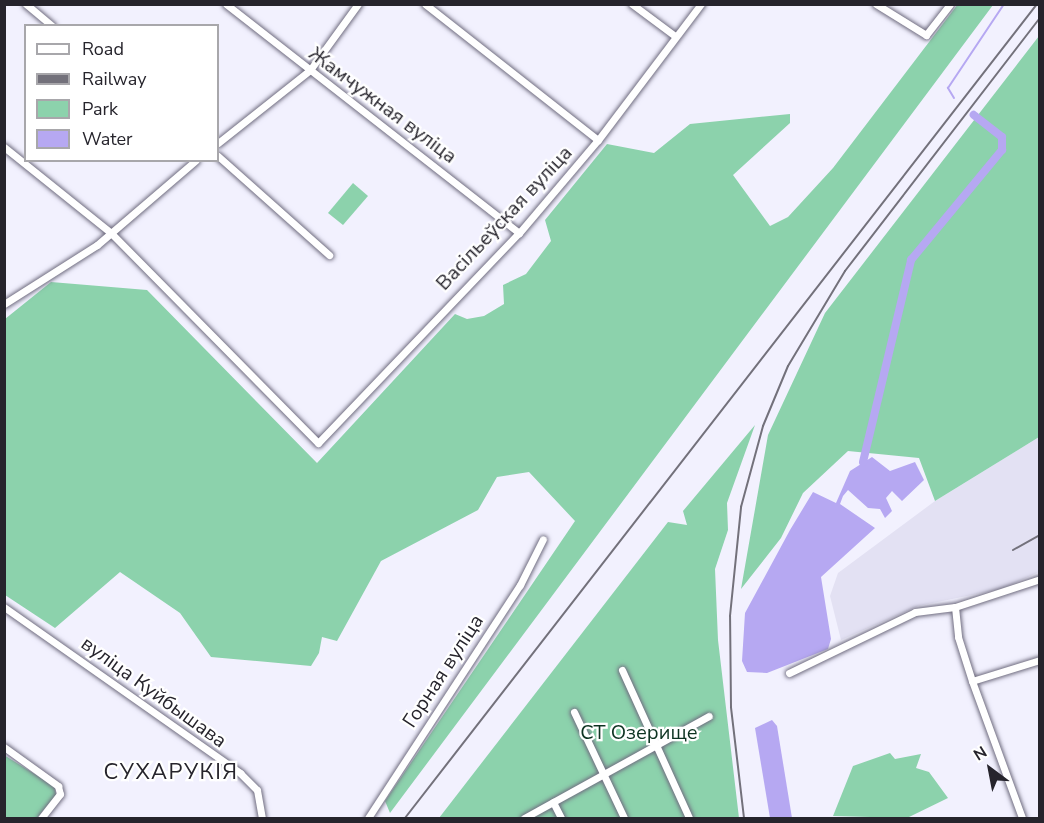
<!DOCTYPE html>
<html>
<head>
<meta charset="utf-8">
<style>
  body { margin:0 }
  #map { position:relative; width:1044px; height:823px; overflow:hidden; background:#f2f1fe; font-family:"Nunito Sans",sans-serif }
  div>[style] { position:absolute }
  .built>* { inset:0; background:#e3e1f3 }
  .green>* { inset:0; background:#8cd2ac }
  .water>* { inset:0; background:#b6a8f2 }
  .stream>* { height:2px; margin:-1px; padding:0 1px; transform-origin:1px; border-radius:1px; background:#b6a8f2 }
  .canal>* { height:8px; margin:-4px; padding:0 4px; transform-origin:4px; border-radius:4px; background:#b6a8f2 }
  .roads { filter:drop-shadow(0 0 2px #706d80) drop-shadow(0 0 2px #706d80) }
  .minor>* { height:7px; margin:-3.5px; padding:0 3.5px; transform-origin:3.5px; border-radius:3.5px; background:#fff }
  .rail>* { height:2px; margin:-1px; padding:0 1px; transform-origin:1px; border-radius:1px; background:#73717b }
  span { translate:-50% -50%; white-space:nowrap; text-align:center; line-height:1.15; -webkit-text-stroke:4.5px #fff; paint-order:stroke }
  .street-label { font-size:20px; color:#26242c }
  .park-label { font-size:20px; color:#0d3321 }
  .quarter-label { font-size:22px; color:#26242c; letter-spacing:1.5px }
  .frame { position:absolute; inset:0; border:6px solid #26242c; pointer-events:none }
  .legend { position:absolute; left:24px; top:24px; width:195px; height:138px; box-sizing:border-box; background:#fff; border:2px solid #a8a7ab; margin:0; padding:8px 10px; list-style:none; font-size:18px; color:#26242c }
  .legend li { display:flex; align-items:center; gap:12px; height:30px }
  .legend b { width:30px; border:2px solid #a8a7ab }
  .north { position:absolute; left:960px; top:739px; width:60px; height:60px; -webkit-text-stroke:4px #fff; paint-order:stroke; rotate:328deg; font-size:16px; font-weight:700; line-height:24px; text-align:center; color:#26242c }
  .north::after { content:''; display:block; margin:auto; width:21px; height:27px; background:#26242c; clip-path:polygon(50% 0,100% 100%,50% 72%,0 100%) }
</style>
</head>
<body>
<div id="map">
  <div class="built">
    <i style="clip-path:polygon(1039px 437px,1039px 572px,1001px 589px,918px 606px,841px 640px,830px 596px,838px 573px,935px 501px)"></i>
  </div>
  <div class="green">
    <i style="clip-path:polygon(958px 4px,993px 5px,390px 813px,385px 801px,575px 521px,529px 472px,497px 477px,478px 510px,381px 561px,337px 641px,322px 637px,319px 653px,311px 666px,211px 657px,180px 613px,120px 572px,55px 628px,5px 595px,5px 319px,51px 282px,147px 290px,317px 463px,455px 314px,467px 319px,484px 316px,504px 304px,503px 285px,526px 274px,551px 241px,545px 220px,607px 144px,654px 153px,690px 124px,790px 114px,790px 123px,733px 175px,770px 226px,788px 217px,833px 168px)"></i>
    <i style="clip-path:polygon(1039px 36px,1039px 437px,935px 501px,919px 458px,848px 451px,803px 493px,781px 538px,741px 589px,768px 435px,825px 313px)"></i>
    <i style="clip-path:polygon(353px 183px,368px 196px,343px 225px,328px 213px)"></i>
    <i style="clip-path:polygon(755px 425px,727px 503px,728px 530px,715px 569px,718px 640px,739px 818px,439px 818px,668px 522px,687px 525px,683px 511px)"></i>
    <i style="clip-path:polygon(890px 753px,895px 759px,921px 754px,916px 768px,929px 772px,948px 798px,907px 818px,833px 816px,853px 766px)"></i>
    <i style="clip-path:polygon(4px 755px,54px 786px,56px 795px,37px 818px,5px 818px)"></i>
  </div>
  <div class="water">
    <i style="clip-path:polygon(872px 457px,890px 471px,915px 462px,924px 480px,902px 501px,892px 491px,886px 498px,892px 511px,885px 518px,880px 509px,868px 508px,848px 490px,843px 496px,840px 504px,875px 528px,821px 577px,831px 639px,828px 649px,767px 673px,747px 672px,742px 661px,745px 613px,790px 530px,813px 492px,836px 503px,850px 471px)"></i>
    <i style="clip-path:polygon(772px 720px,777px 726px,792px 818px,770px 818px,755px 728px)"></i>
  </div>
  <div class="stream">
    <i style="left:954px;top:98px;width:12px;rotate:-121deg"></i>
    <i style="left:948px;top:88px;width:101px;rotate:-56.3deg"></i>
  </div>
  <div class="canal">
    <i style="left:863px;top:462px;width:208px;rotate:-76.6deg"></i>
    <i style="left:911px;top:260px;width:143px;rotate:-50.4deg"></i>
    <i style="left:1002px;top:150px;width:13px;rotate:-90deg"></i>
    <i style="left:1002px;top:137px;width:36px;rotate:-142deg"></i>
  </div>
  <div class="roads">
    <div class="minor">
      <i style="left:26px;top:4px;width:34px;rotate:40deg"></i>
      <i style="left:226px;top:4px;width:372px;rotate:38deg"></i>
      <i style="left:425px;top:4px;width:220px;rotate:38.2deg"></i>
      <i style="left:632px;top:4px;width:54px;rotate:36.7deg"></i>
      <i style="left:876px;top:4px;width:59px;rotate:31.8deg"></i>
      <i style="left:926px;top:35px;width:39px;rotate:-52deg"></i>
      <i style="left:218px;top:143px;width:117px;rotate:-38.4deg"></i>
      <i style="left:310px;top:70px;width:82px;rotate:-54deg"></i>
      <i style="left:4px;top:147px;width:137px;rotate:38.8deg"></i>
      <i style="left:111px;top:233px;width:295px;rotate:45.4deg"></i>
      <i style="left:318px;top:443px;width:291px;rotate:-46.3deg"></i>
      <i style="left:519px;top:233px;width:122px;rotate:-49.7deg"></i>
      <i style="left:598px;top:140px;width:171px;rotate:-52.9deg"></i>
      <i style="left:218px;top:156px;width:149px;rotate:41.7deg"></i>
      <i style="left:4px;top:304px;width:110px;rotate:-32.4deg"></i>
      <i style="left:97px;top:245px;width:130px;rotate:-40.6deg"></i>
      <i style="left:4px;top:607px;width:289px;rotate:35.1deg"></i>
      <i style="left:240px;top:773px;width:24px;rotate:45deg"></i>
      <i style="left:257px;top:790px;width:28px;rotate:80deg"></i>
      <i style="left:955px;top:607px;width:30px;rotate:84deg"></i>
      <i style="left:958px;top:637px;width:46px;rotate:72.3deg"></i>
      <i style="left:972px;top:681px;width:146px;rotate:69.9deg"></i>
      <i style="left:622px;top:670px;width:162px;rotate:65.6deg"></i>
      <i style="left:789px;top:673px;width:140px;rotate:-25.8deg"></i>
      <i style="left:915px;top:612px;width:40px;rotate:-7.1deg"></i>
      <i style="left:955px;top:607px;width:89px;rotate:-18.2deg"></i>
      <i style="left:972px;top:681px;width:71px;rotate:-17.2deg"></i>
      <i style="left:574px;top:712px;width:117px;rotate:64.7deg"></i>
      <i style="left:4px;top:747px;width:67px;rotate:35.8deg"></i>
      <i style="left:58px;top:786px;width:8px;rotate:76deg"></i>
      <i style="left:60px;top:794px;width:31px;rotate:128deg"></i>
      <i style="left:553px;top:802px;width:18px;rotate:63deg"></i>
      <i style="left:368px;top:818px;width:278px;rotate:-56.9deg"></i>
      <i style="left:520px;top:585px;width:51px;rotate:-63.4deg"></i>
      <i style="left:524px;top:818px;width:211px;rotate:-28.9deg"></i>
    </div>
  </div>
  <div class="rail">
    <i style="left:1013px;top:550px;width:31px;rotate:-29deg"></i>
    <i style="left:405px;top:818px;width:1031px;rotate:-52.17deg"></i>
    <i style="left:744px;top:818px;width:112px;rotate:-96.7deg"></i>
    <i style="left:731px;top:707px;width:91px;rotate:-90.6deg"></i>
    <i style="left:730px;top:616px;width:110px;rotate:-84.2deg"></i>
    <i style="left:741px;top:507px;width:84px;rotate:-74.8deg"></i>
    <i style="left:763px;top:426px;width:65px;rotate:-67.4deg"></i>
    <i style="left:788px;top:366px;width:111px;rotate:-59deg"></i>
    <i style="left:845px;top:271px;width:319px;rotate:-52.4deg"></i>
  </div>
  <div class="street-label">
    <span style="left:383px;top:105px;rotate:37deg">Жамчужная вуліца</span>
    <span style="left:504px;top:218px;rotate:-47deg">Васільеўская вуліца</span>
    <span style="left:443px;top:671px;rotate:-57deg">Горная вуліца</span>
    <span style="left:154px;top:692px;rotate:36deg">вуліца Куйбышава</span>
  </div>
  <div class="park-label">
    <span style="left:639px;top:732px">СТ Озерище</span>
  </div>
  <div class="quarter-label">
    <span style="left:171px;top:773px">СУХАРУКІЯ</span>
  </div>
  <div class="frame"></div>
  <ul class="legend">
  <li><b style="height:8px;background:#fff"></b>Road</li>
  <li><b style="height:8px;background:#73717b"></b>Railway</li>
  <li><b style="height:16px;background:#8cd2ac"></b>Park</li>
  <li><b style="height:16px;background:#b6a8f2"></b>Water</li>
  </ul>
  <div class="north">N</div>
</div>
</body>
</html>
